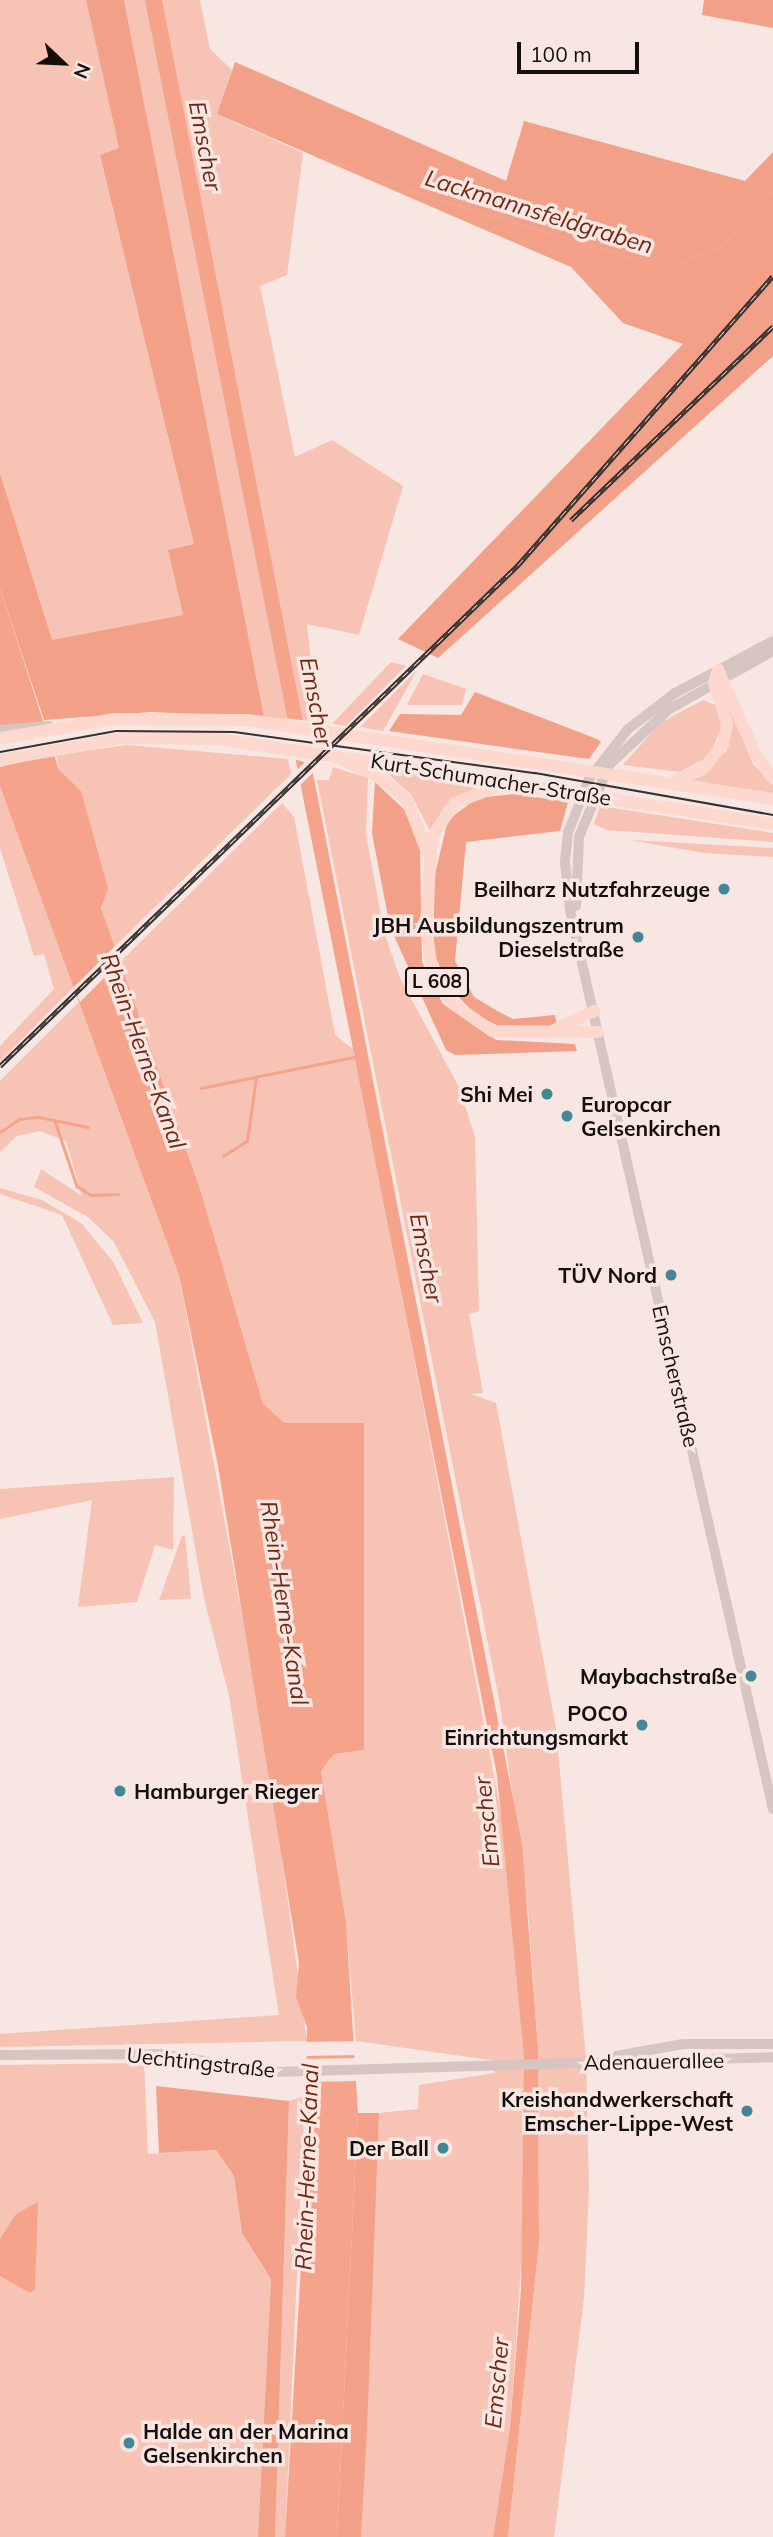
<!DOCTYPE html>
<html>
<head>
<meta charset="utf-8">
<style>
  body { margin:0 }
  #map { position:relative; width:773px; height:2537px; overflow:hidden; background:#f7e6e1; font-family:Mulish,sans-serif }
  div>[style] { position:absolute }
  .green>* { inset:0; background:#f7c3b4 }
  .forest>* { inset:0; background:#f2a088 }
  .water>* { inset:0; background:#f6a38b }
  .pier>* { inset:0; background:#f7e6e1 }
  .stream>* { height:2.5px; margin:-1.25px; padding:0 1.25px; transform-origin:1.25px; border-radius:1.25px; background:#f6a38b }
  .secondary>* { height:10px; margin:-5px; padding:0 5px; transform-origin:5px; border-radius:5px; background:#d6c5c1 }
  .primary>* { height:12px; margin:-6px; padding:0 6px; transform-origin:6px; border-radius:6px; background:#fcd8ce }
  .tram>* { height:2px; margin:-1px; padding:0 1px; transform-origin:1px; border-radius:1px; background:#37302e }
  .rail>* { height:5px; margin-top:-2.5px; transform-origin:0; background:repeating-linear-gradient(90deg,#f7e6e1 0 8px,#37302e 0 16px); box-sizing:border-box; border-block:2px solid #37302e }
  .dots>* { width:19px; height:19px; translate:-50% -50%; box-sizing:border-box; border:4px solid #f7e6e1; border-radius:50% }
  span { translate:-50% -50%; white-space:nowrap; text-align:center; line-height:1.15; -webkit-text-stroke:7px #f7e6e1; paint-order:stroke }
  .shield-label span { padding:2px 5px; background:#f7e6e1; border:2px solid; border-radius:5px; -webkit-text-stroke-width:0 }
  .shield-label { font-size:19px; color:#140f0d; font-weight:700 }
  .street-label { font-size:21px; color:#140f0d }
  .poi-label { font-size:21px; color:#140f0d; font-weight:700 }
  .right { translate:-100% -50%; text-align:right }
  .left { translate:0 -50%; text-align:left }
  .water-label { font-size:23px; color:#702812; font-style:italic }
  .north { position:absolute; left:28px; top:28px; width:70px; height:70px; -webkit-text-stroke:5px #f7e6e1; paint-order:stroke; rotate:113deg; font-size:19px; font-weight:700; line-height:28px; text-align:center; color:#140f0d }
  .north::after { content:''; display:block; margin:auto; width:24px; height:32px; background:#140f0d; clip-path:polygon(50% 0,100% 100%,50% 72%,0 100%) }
  .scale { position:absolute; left:517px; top:42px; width:122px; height:32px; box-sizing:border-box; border:4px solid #140f0d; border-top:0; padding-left:9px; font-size:21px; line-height:24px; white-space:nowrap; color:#140f0d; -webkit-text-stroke:5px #f7e6e1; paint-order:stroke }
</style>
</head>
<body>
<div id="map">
  <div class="green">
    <i style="clip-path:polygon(0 0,86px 0,119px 148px,100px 155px,194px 544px,168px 550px,183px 615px,52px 641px,0 473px)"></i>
    <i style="clip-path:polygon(124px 0,200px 0,210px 49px,232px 70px,217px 114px,303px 153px,287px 275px,260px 286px,295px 457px,332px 440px,403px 486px,359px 635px,307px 624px,317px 723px,264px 717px)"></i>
    <i style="clip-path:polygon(391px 662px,406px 666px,346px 726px,332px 724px)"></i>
    <i style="clip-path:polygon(417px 670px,383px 731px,360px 727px)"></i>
    <i style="clip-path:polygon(423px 674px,466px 689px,462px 705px,407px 705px)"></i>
    <i style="clip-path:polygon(703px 700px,715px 705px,722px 727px,708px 757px,680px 772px,623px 765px,660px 723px)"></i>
    <i style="clip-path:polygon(729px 706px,753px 764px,773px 785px,773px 794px,691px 780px,727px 751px)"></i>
    <i style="clip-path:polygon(127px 745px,288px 759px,291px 774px,114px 947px,101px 907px,81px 791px,61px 775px,56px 755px)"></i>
    <i style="clip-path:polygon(333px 767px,368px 778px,366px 834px,384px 932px,400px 978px,460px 1089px,475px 1137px,479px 1311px,469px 1314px,483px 1393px,471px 1394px,496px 1403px,556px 1728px,586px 2060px,589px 2190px,584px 2298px,554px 2537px,508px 2537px,539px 2243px,538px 2048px,528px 1908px,500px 1704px,317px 780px,329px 780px)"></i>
    <i style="clip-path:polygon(383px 770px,481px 784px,445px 806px,430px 831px,411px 794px)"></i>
    <i style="clip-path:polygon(0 786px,77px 984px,0 1061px,0 1046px,54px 989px,44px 954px,34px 956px,0 848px)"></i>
    <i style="clip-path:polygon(282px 803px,294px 817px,335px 1035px,355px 1051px,507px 1844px,524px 2057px,523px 2237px,510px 2427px,493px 2537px,361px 2537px,379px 2113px,418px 2109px,419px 2085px,494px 2073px,497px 2061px,356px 2041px,346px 1922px,321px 1771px,334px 1754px,363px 1750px,364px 1423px,285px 1423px,263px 1404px,201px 1192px,119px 963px)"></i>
    <i style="clip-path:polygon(600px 806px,773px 833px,773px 842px,607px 830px,594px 824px)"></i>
    <i style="clip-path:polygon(630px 840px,773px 848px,773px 857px,704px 853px)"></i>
    <i style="clip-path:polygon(82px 999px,179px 1275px,267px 1750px,307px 2041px,0 2047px,0 2034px,279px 2015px,229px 1696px,204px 1598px,155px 1322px,114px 1242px,88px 1217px,34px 1187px,41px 1169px,82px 1196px,66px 1141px,40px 1131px,17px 1136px,0 1152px,0 1081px)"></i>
    <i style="clip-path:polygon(0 1188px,42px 1200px,81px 1223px,114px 1263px,143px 1323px,113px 1325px,62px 1215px,0 1194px)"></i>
    <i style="clip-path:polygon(174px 1477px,173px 1550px,155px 1545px,137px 1602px,78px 1607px,92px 1500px,0 1519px,0 1489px)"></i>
    <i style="clip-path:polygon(185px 1535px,191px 1599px,159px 1600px,182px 1536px)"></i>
    <i style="clip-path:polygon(144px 2063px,148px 2154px,216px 2150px,234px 2176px,242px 2233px,271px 2279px,258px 2537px,0 2537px,0 2065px)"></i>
    <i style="clip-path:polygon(305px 2096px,285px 2537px,275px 2537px,289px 2101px)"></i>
  </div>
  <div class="forest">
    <i style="clip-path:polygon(86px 0,124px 0,264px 717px,151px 712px,44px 720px,0 588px,0 473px,52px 640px,183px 615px,168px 550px,194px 544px,100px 155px,119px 148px)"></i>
    <i style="clip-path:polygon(704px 0,773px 0,773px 28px,702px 15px)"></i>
    <i style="clip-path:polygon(235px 62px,506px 181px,524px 121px,745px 181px,773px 152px,773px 356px,438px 658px,398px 639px,683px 344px,623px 323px,571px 267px,217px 114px)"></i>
    <i style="clip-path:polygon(475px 692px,597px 739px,601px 742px,589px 759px,389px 731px,400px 714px,461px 715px)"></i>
    <i style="clip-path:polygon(375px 782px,410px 815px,420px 850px,422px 962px,443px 1004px,496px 1040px,575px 1044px,577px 1051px,455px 1055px,446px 1050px,390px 927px,372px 833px)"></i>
    <i style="clip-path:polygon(515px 794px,568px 802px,560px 831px,466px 842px,455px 961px,474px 997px,501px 1013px,513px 1019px,555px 1015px,557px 1025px,541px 1029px,499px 1026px,477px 1016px,447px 985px,433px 950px,435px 874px,448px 820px,477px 798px)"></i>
    <i style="clip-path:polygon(156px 2086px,289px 2101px,275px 2537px,258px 2537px,271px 2279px,242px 2233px,234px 2176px,216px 2150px,159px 2153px)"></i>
    <i style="clip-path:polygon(358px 2113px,379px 2113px,367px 2430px,361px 2537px,337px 2537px)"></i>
  </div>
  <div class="water">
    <i style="clip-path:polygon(145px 0,162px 0,522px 1844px,538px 2048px,539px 2243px,508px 2537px,493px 2537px,510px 2427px,521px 2290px,524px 2057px,497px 1775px)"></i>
    <i style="clip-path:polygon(0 588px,59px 770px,81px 791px,108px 888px,101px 908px,201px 1192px,263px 1404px,285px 1423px,364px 1423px,364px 1750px,334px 1754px,321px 1771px,346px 1922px,358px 2113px,337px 2537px,285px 2537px,305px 2198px,307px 2027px,296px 1997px,299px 1963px,218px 1466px,179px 1275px,0 786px)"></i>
    <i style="clip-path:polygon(38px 2202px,35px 2290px,30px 2293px,0 2276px,0 2239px,16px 2214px)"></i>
  </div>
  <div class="pier">
    <i style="clip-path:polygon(285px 718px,308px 721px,318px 768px,298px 787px,295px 772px,305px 762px,293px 759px)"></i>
    <i style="clip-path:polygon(48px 721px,59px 753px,0 767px,0 727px)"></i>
    <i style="clip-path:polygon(117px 944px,122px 960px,80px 1002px,74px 987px)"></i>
    <i style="clip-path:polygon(360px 2041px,360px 2055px,303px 2056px,303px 2042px)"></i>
    <i style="clip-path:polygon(360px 2058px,361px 2081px,302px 2082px,303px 2059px)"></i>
  </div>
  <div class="stream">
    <i style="left:316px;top:155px;width:108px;rotate:20.6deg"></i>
    <i style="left:417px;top:193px;width:247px;rotate:16.7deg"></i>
    <i style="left:654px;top:264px;width:22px"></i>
    <i style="left:676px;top:264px;width:47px;rotate:-21.1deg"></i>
    <i style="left:720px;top:247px;width:78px;rotate:-47.1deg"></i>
    <i style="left:201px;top:1088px;width:155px;rotate:-11.5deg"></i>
    <i style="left:55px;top:1121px;width:69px;rotate:71.3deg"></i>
    <i style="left:77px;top:1186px;width:17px;rotate:33deg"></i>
    <i style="left:91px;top:1195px;width:27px;rotate:-2deg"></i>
    <i style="left:0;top:1132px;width:23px;rotate:-34deg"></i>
    <i style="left:19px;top:1119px;width:20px;rotate:-6deg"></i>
    <i style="left:39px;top:1117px;width:50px;rotate:11.5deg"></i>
    <i style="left:223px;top:1156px;width:28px;rotate:-32deg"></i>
    <i style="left:247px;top:1141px;width:65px;rotate:-82deg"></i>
  </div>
  <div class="secondary">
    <i style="left:773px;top:641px;width:111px;rotate:152deg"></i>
    <i style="left:675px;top:693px;width:59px;rotate:142.5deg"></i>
    <i style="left:628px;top:729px;width:63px;rotate:128deg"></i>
    <i style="left:589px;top:779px;width:58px;rotate:111.3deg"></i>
    <i style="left:568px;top:833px;width:29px;rotate:96deg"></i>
    <i style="left:565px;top:862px;width:48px;rotate:84.1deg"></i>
    <i style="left:570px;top:910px;width:922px;rotate:77.28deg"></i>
    <i style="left:0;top:730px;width:49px;rotate:-4.7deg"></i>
    <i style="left:576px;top:906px;width:69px;rotate:-87.5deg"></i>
    <i style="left:579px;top:837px;width:78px;rotate:-67.4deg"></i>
    <i style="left:609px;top:765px;width:81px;rotate:-43deg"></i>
    <i style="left:668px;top:710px;width:120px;rotate:-29.3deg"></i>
    <i style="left:0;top:2055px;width:161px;rotate:-0.4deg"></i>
    <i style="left:161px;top:2054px;width:115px;rotate:9deg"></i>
    <i style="left:275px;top:2072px;width:498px;rotate:-1.7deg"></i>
    <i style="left:616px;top:2056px;width:68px;rotate:-10.2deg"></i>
    <i style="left:683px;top:2044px;width:90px"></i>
  </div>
  <div class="primary">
    <i style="left:718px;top:670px;width:93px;rotate:65.9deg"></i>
    <i style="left:756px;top:755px;width:29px;rotate:54deg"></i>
    <i style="left:0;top:738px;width:116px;rotate:-9.5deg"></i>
    <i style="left:114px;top:719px;width:134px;rotate:0.4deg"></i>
    <i style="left:248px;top:720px;width:531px;rotate:8.56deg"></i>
    <i style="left:341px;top:759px;width:42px;rotate:25.3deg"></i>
    <i style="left:379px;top:777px;width:36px;rotate:39deg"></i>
    <i style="left:407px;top:800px;width:56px;rotate:69deg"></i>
    <i style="left:0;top:760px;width:126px;rotate:-10.1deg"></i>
    <i style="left:124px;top:738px;width:95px;rotate:0.6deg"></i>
    <i style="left:219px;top:739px;width:560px;rotate:8.72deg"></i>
    <i style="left:673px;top:782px;width:33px;rotate:-23deg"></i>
    <i style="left:703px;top:769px;width:32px;rotate:-51deg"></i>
    <i style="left:723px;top:744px;width:21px;rotate:-79deg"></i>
    <i style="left:727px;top:723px;width:42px;rotate:-108deg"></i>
    <i style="left:714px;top:683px;width:14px;rotate:-73deg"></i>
    <i style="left:504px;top:784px;width:53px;rotate:158.8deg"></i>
    <i style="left:455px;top:803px;width:41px;rotate:124.1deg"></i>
    <i style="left:432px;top:837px;width:89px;rotate:93.9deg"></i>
    <i style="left:426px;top:926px;width:44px;rotate:82.2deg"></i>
    <i style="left:432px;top:970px;width:39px;rotate:59deg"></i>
    <i style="left:452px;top:1003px;width:49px;rotate:35deg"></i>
    <i style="left:492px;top:1031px;width:106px;rotate:0.5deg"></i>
    <i style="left:550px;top:1032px;width:49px;rotate:-25.5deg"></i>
  </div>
  <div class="tram">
    <i style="left:0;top:752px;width:118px;rotate:-10.3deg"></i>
    <i style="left:116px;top:731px;width:118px;rotate:0.5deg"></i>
    <i style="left:234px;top:732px;width:304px;rotate:7.8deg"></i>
    <i style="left:535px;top:773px;width:242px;rotate:10deg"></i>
  </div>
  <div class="rail">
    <i style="left:571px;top:520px;width:280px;rotate:-43.8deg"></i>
    <i style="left:0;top:1066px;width:721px;rotate:-44.04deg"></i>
    <i style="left:518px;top:565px;width:385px;rotate:-48.6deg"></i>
  </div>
  <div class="dots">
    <i style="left:724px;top:889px;background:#438697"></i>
    <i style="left:638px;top:937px;background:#438697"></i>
    <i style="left:547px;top:1094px;background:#438697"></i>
    <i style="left:567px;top:1116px;background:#438697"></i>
    <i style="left:671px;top:1275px;background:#438697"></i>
    <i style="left:751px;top:1676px;background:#438697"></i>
    <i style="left:642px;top:1725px;background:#438697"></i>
    <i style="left:120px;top:1791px;background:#438697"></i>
    <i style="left:747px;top:2111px;background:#438697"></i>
    <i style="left:443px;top:2148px;background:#438697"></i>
    <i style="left:129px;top:2443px;background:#438697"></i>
  </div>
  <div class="shield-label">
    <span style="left:437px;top:982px">L 608</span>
  </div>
  <div class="street-label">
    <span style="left:491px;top:779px;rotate:9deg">Kurt-Schumacher-Straße</span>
    <span style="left:676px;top:1376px;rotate:77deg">Emscherstraße</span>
    <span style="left:654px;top:2061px;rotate:-1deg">Adenauerallee</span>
    <span style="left:201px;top:2062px;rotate:6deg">Uechtingstraße</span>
  </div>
  <div class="poi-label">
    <span class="right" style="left:710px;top:889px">Beilharz Nutzfahrzeuge</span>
    <span class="right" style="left:624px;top:937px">JBH Ausbildungszentrum<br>Dieselstraße</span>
    <span class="right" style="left:533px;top:1094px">Shi Mei</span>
    <span class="left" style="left:581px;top:1116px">Europcar<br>Gelsenkirchen</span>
    <span class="right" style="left:657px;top:1275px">TÜV Nord</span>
    <span class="right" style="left:737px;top:1676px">Maybachstraße</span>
    <span class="right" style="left:628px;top:1725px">POCO<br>Einrichtungsmarkt</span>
    <span class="left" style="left:134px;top:1791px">Hamburger Rieger</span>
    <span class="right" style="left:733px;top:2111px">Kreishandwerkerschaft<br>Emscher-Lippe-West</span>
    <span class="right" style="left:429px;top:2148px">Der Ball</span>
    <span class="left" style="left:143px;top:2443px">Halde an der Marina<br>Gelsenkirchen</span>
  </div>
  <div class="water-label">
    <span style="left:205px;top:146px;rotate:79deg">Emscher</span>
    <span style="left:539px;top:212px;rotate:17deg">Lackmannsfeldgraben</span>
    <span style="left:316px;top:702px;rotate:79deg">Emscher</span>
    <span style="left:143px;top:1051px;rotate:70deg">Rhein-Herne-Kanal</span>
    <span style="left:426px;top:1258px;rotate:79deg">Emscher</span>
    <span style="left:284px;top:1603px;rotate:81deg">Rhein-Herne-Kanal</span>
    <span style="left:487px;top:1822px;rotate:-96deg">Emscher</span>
    <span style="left:307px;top:2167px;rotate:-88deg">Rhein-Herne-Kanal</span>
    <span style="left:497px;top:2383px;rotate:-85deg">Emscher</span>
  </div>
  <div class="north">N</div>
  <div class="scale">100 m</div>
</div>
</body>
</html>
